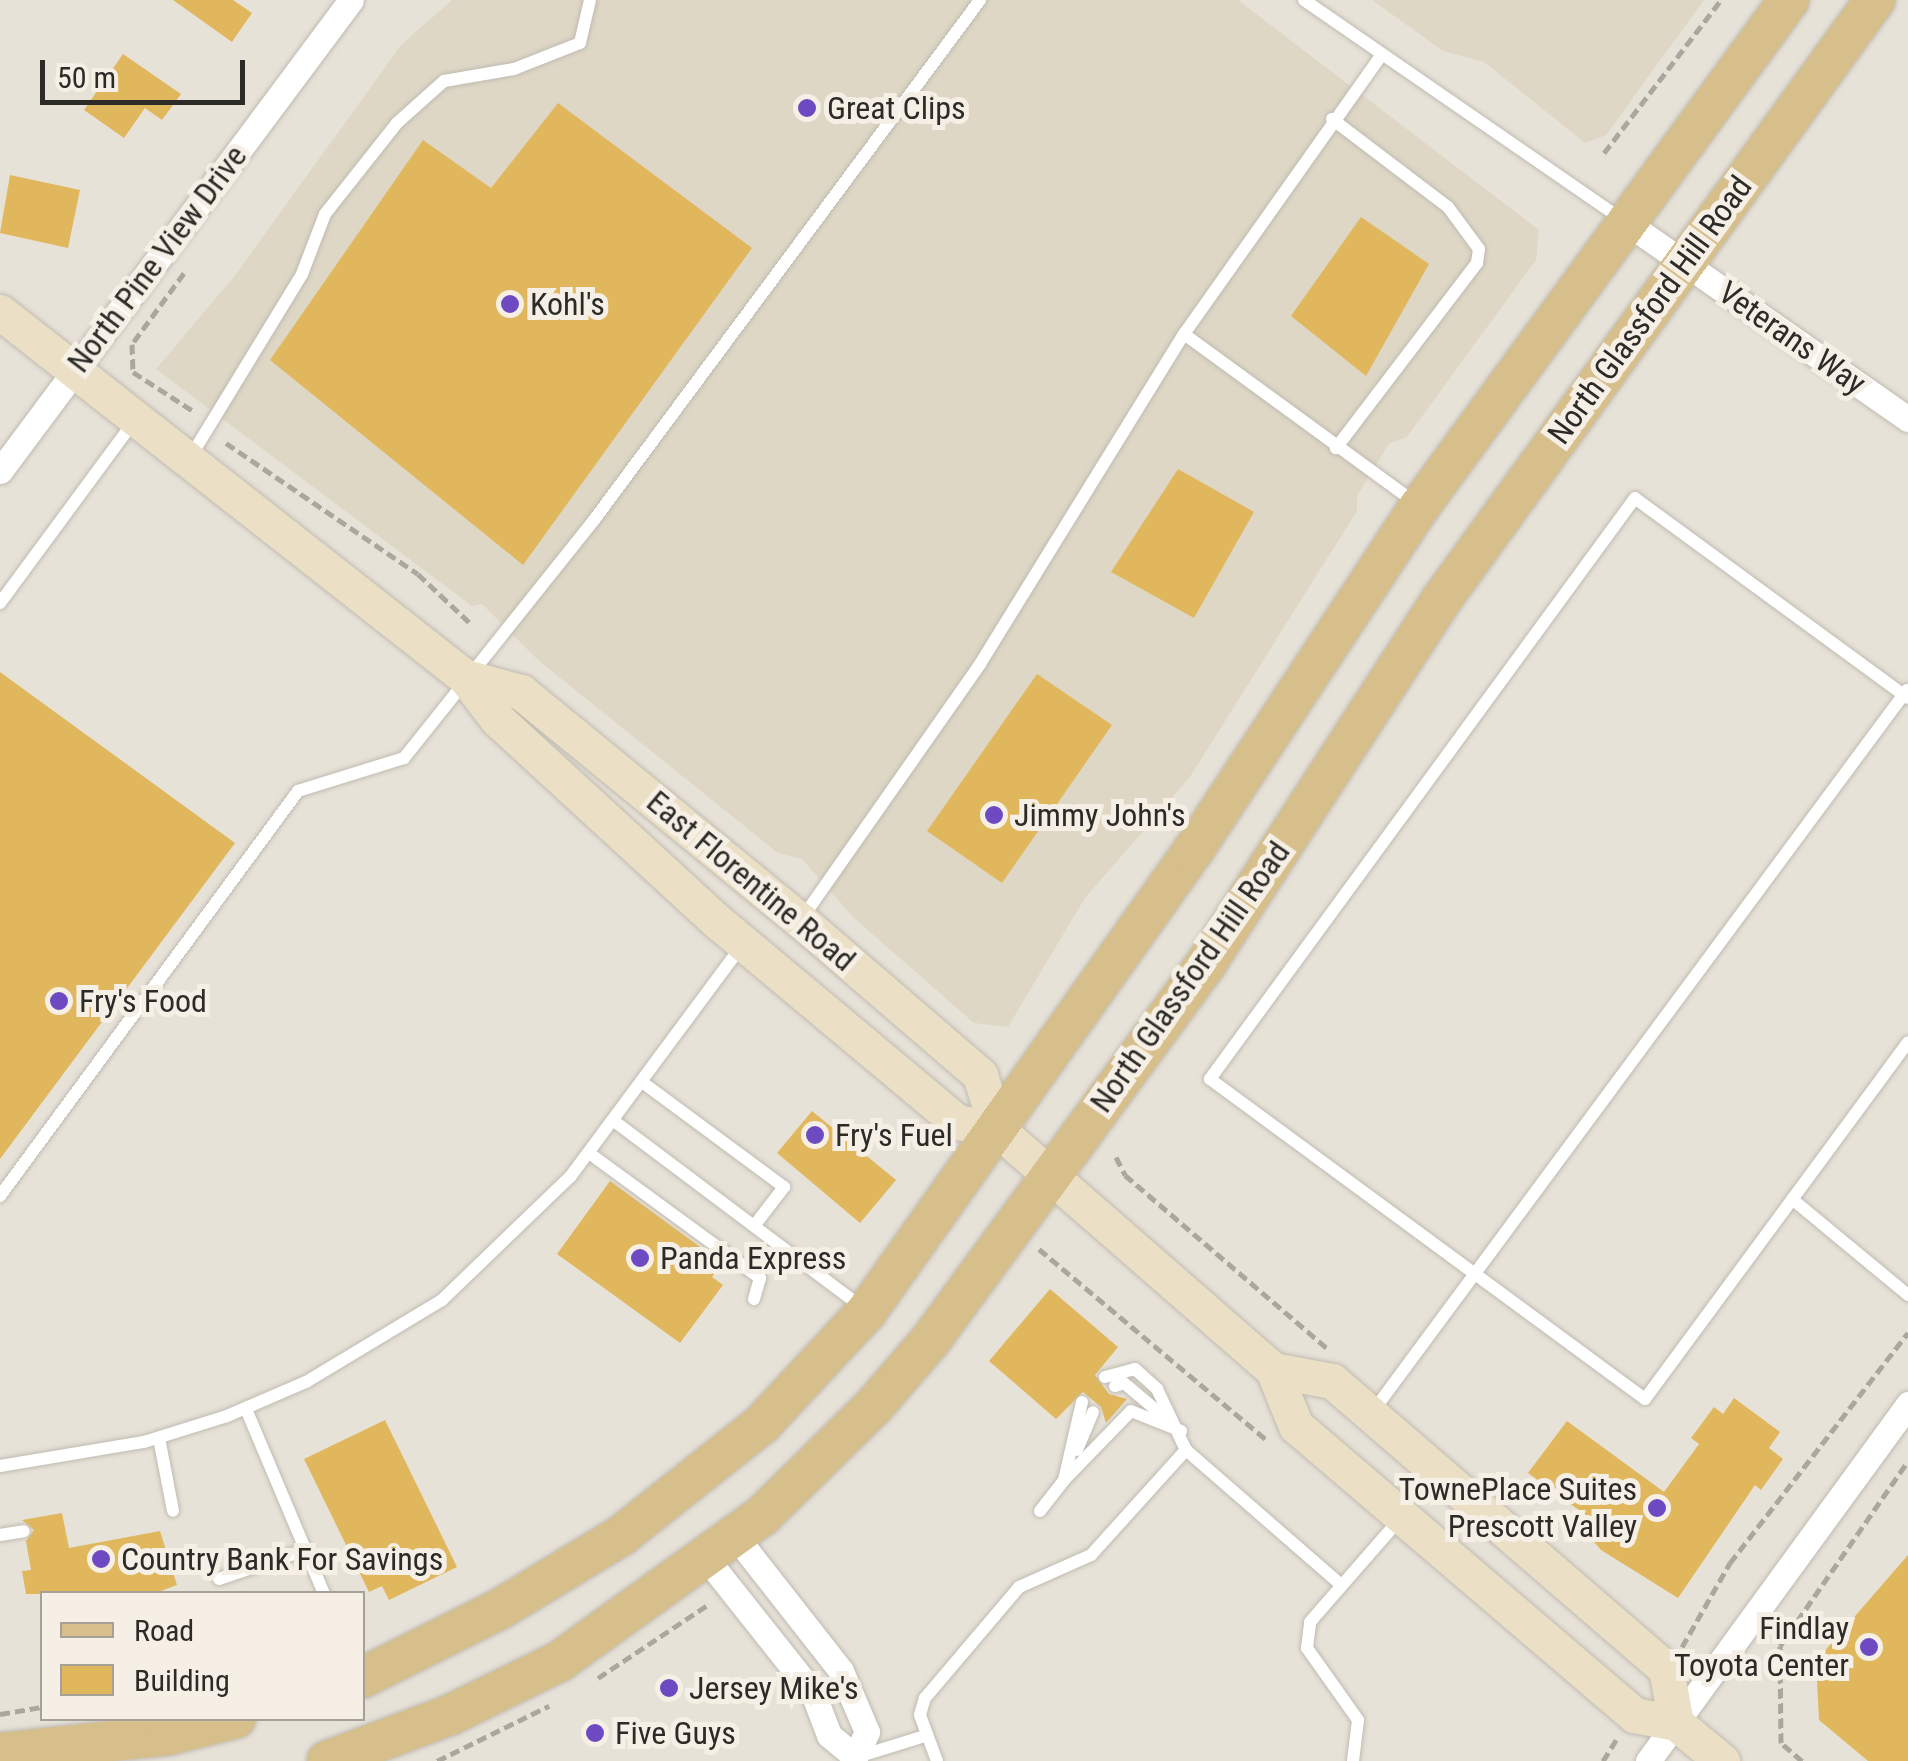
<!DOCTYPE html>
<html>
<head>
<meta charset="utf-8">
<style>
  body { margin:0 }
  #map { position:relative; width:1908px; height:1761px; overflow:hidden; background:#e7e2d8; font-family:"Roboto Condensed",sans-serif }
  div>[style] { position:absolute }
  .built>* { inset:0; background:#dfd7c6 }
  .building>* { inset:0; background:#e0b75d }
  .path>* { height:5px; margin-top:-2.5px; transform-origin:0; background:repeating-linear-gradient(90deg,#aba79f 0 10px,transparent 0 15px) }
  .roads { filter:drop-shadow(0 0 2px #c0bbb1) drop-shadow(0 0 2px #c0bbb1) }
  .lane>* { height:12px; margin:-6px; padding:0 6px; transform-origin:6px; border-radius:6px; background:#fff }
  .street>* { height:25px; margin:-12.5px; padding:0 12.5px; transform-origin:12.5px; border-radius:12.5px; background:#fff }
  .secondary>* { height:35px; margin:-17.5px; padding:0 17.5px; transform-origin:17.5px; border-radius:17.5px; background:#ebdfc5 }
  .primary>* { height:40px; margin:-20px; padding:0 20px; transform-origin:20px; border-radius:20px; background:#d7bf8b }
  .dots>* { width:28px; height:28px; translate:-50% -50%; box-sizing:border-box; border:5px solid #f5efe5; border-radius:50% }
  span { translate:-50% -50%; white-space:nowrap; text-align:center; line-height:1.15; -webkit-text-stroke:10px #f5efe5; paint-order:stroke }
  .poi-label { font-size:32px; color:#2d2b27 }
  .left { translate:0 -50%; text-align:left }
  .right { translate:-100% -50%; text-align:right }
  .street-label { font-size:32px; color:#2d2b27 }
  .legend { position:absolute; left:40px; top:1591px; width:325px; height:130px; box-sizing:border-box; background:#f5efe5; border:2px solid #a5a199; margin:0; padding:12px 18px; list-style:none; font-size:30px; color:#2d2b27 }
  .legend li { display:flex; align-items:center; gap:20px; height:50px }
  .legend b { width:50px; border:2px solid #a5a199 }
  .scale { position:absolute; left:40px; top:60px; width:205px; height:45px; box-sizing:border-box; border:5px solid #2d2b27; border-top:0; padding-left:12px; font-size:30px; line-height:35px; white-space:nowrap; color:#2d2b27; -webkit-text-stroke:8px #f5efe5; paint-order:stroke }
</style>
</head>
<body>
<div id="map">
  <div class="built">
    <i style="clip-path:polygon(452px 0,1238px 0,1539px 230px,1536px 260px,1407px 437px,1389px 444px,1357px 496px,1357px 511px,1190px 777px,1085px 898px,1008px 1027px,974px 1023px,855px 919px,802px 859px,778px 853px,539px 661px,482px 604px,472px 606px,156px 369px,236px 274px,401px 45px)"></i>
    <i style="clip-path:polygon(1372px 0,1704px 0,1606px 135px,1585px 143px,1484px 62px,1443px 51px)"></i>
  </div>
  <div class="building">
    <i style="clip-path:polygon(173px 0,233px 0,252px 13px,232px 42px)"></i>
    <i style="clip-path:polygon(123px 54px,181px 94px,162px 120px,145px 108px,124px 138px,84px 110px)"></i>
    <i style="clip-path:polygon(558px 103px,752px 248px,523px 565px,270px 360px,423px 140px,491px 188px)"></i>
    <i style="clip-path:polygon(10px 175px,80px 190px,68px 248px,0 233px)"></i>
    <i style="clip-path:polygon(1361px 217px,1429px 264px,1366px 376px,1291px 316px)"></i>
    <i style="clip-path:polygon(1178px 469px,1254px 512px,1194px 618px,1111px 572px)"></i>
    <i style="clip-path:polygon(0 672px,235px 843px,0 1159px)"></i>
    <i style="clip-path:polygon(1037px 674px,1112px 725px,1002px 883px,927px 831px)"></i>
    <i style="clip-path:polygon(812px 1111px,896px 1180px,860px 1223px,777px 1153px)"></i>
    <i style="clip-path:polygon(610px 1181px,722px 1263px,712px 1277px,723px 1285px,680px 1343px,557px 1254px)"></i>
    <i style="clip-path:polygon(1050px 1289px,1118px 1347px,1095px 1375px,1109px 1394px,1127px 1399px,1106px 1423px,1101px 1407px,1083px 1392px,1056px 1419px,989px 1361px)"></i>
    <i style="clip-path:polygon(1734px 1398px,1780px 1432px,1769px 1448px,1783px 1459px,1761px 1490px,1755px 1485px,1678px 1598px,1601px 1550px,1589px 1536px,1598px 1524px,1528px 1473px,1567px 1421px,1664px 1492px,1699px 1444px,1691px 1438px,1714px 1407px,1723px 1414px)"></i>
    <i style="clip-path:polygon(385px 1420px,457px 1567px,389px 1600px,382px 1586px,369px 1592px,304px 1459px)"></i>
    <i style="clip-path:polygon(62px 1513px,69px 1548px,160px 1531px,177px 1585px,153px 1594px,26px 1594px,22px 1571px,31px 1570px,26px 1541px,34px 1530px,22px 1520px)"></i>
    <i style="clip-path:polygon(1908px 1555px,1908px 1761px,1868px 1761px,1819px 1720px,1816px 1661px)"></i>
  </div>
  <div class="path">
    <i style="left:1604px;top:153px;width:193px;rotate:-52.6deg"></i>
    <i style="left:184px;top:273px;width:88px;rotate:126.2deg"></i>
    <i style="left:132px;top:344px;width:28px;rotate:88deg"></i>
    <i style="left:133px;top:372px;width:72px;rotate:33deg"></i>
    <i style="left:226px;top:443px;width:232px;rotate:34.3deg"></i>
    <i style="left:418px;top:574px;width:71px;rotate:43.3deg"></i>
    <i style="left:1116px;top:1157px;width:20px;rotate:63deg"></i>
    <i style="left:1125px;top:1175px;width:266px;rotate:40.6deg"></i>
    <i style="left:1039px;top:1249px;width:297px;rotate:40deg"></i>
    <i style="left:1682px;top:1647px;width:97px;rotate:-60.3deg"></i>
    <i style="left:1730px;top:1563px;width:291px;rotate:-52.3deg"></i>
    <i style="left:598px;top:1678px;width:133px;rotate:-33.7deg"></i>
    <i style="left:0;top:1714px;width:43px;rotate:-9.5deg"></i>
    <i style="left:437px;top:1761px;width:125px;rotate:-26.2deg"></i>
    <i style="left:1603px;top:1761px;width:25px;rotate:-58deg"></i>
    <i style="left:1802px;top:1761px;width:28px;rotate:-139deg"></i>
    <i style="left:1781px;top:1743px;width:97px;rotate:-90.6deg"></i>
    <i style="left:1780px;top:1646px;width:225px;rotate:-55.3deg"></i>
  </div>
  <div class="roads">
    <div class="lane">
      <i style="left:1304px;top:0;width:388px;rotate:34.6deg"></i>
      <i style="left:1332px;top:119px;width:146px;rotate:37.2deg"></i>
      <i style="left:1448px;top:207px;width:52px;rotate:53.6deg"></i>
      <i style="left:1479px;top:249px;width:14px;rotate:98deg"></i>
      <i style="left:1477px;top:263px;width:233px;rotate:127.3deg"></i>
      <i style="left:1184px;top:334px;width:287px;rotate:36.1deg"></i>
      <i style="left:191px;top:456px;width:213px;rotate:-58.6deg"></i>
      <i style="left:302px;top:274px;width:64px;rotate:-69deg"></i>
      <i style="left:325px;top:214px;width:116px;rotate:-51.6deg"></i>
      <i style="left:397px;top:123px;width:63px;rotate:-41.8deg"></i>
      <i style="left:444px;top:81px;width:71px;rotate:-9.7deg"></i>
      <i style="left:514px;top:69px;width:71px;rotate:-21.5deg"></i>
      <i style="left:580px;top:43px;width:44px;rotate:-76.9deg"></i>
      <i style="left:0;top:603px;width:227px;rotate:-53.6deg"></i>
      <i style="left:1908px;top:698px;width:338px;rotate:-143.8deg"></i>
      <i style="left:1635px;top:498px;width:720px;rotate:126.19deg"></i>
      <i style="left:1210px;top:1079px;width:540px;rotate:36.34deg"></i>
      <i style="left:1645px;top:1399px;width:443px;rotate:-53.6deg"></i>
      <i style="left:803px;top:917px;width:309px;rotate:-55deg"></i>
      <i style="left:980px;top:664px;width:388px;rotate:-58.3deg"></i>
      <i style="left:1184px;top:334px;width:341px;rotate:-54.7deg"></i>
      <i style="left:642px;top:1082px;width:177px;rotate:36.5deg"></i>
      <i style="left:784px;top:1187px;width:49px;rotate:127.6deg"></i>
      <i style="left:614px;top:1121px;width:313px;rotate:36.9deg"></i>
      <i style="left:589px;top:1153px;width:212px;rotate:36.2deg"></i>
      <i style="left:760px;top:1278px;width:22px;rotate:106deg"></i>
      <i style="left:0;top:1196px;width:503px;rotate:-53.65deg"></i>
      <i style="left:298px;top:791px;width:111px;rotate:-17.3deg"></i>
      <i style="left:404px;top:758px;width:305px;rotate:-51.4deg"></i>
      <i style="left:594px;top:520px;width:648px;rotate:-53.41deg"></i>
      <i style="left:1792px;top:1199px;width:151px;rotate:39.6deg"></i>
      <i style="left:1105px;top:1377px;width:31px;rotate:-15deg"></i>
      <i style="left:1135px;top:1369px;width:30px;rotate:42deg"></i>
      <i style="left:1157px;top:1389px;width:68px;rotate:64.6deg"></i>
      <i style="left:1115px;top:1386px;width:9px;rotate:-18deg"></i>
      <i style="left:1124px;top:1383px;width:57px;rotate:40.1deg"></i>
      <i style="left:246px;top:1409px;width:201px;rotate:67.1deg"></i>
      <i style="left:1371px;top:1414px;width:901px;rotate:-53.49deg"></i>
      <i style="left:159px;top:1438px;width:74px;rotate:79.1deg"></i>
      <i style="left:1077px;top:1450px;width:41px;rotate:-67.2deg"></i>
      <i style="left:0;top:1466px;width:146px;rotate:-9.5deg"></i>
      <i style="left:144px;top:1442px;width:87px;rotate:-17.4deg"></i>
      <i style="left:227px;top:1416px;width:86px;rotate:-23.3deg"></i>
      <i style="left:306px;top:1382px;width:159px;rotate:-31.1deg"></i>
      <i style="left:442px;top:1300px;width:178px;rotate:-43.9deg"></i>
      <i style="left:570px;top:1177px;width:289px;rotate:-53.4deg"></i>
      <i style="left:1064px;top:1480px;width:96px;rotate:-45.8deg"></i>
      <i style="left:1131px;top:1411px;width:54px;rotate:21.8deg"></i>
      <i style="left:1040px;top:1511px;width:39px;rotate:-52deg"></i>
      <i style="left:1064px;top:1480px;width:80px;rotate:-77deg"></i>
      <i style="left:0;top:1535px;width:24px;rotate:-9deg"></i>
      <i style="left:219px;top:1579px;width:91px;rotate:-18.6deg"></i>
      <i style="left:857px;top:1757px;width:71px;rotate:-17.2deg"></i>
      <i style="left:937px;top:1761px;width:49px;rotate:-110.3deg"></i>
      <i style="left:920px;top:1715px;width:18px;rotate:-74deg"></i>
      <i style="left:925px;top:1698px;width:145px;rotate:-49.7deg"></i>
      <i style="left:1019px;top:1587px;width:79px;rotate:-24deg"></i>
      <i style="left:1091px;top:1555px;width:142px;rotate:-47.9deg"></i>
      <i style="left:1186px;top:1450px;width:203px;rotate:41deg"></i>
      <i style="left:1353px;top:1761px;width:41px;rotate:-83deg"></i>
      <i style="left:1358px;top:1720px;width:88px;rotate:-125.3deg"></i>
      <i style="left:1307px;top:1648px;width:26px;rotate:-83deg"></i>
      <i style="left:1310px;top:1622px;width:137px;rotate:-48.9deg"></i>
    </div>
    <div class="street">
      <i style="left:1627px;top:223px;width:343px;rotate:34.9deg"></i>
      <i style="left:0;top:471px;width:587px;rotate:-53.31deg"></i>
      <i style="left:736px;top:1537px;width:170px;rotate:51.9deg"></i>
      <i style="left:841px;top:1671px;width:66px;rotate:66.9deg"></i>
      <i style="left:867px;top:1732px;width:28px;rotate:116deg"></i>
      <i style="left:706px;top:1558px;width:172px;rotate:51.6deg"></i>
      <i style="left:813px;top:1693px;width:45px;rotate:69.1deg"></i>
      <i style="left:829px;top:1735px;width:34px;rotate:40deg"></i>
      <i style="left:1648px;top:1761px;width:442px;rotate:-53.9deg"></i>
    </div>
    <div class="secondary">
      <i style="left:0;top:312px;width:591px;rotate:38.13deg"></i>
      <i style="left:465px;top:677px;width:53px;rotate:52.7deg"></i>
      <i style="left:497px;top:719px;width:300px;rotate:42.6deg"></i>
      <i style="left:718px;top:922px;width:312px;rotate:39.9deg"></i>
      <i style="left:957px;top:1122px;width:41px;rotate:9.9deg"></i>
      <i style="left:997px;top:1129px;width:366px;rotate:41.1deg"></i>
      <i style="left:465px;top:677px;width:58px;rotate:15deg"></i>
      <i style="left:521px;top:692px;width:360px;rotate:39.3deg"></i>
      <i style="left:800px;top:920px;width:238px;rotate:40.7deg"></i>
      <i style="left:980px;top:1075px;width:57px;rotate:72.5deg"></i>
      <i style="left:1676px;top:1723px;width:55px;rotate:-100.5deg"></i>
      <i style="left:1666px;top:1669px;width:441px;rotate:-139.2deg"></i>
      <i style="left:1332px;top:1381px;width:60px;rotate:-169.4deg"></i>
      <i style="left:1273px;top:1370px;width:61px;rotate:67.7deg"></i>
      <i style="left:1296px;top:1426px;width:445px;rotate:40.5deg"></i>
      <i style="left:1634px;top:1715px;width:43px;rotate:10.8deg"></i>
      <i style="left:1676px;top:1723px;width:60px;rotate:39.6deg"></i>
    </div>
    <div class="primary">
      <i style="left:362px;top:1678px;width:154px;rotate:-26.6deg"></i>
      <i style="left:500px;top:1609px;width:143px;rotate:-31.2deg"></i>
      <i style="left:622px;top:1535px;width:179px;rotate:-38.4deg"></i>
      <i style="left:762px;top:1424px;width:154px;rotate:-47.1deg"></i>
      <i style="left:867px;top:1311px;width:567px;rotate:-54.69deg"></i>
      <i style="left:1195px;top:848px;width:409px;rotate:-56.7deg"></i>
      <i style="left:1420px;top:506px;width:626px;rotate:-53.9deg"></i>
      <i style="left:0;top:1753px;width:169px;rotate:-6.1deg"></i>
      <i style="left:168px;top:1735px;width:70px;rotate:-14deg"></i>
      <i style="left:327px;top:1761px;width:131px;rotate:-20.5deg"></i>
      <i style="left:450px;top:1715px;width:123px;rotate:-26.1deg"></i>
      <i style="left:560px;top:1661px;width:249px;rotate:-35.7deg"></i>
      <i style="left:762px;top:1516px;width:157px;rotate:-44.5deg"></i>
      <i style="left:874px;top:1406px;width:86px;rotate:-49.3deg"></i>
      <i style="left:930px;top:1341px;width:469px;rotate:-53.8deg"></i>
      <i style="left:1207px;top:962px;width:432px;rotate:-57.1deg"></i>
      <i style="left:1442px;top:599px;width:739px;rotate:-54.14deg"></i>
    </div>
  </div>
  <div class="dots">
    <i style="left:807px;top:108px;background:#6d49c2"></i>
    <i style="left:510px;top:304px;background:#6d49c2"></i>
    <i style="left:994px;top:815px;background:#6d49c2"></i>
    <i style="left:59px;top:1001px;background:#6d49c2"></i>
    <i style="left:815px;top:1135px;background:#6d49c2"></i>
    <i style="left:640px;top:1258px;background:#6d49c2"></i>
    <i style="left:1657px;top:1508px;background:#6d49c2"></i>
    <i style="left:101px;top:1559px;background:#6d49c2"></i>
    <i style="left:1869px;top:1647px;background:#6d49c2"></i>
    <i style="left:669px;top:1688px;background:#6d49c2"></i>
    <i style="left:595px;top:1733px;background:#6d49c2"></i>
  </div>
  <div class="poi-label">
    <span class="left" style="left:827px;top:108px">Great Clips</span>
    <span class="left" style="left:530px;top:304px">Kohl's</span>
    <span class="left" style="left:1014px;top:815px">Jimmy John's</span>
    <span class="left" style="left:79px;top:1001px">Fry's Food</span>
    <span class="left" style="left:835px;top:1135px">Fry's Fuel</span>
    <span class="left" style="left:660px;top:1258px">Panda Express</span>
    <span class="right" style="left:1637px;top:1508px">TownePlace Suites<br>Prescott Valley</span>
    <span class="left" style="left:121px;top:1559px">Country Bank For Savings</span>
    <span class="right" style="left:1849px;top:1647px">Findlay<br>Toyota Center</span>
    <span class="left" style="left:689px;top:1688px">Jersey Mike's</span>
    <span class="left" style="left:615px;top:1733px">Five Guys</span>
  </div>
  <div class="street-label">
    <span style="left:157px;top:259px;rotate:-53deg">North Pine View Drive</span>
    <span style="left:1650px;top:310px;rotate:-54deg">North Glassford Hill Road</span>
    <span style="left:1792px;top:338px;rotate:35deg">Veterans Way</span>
    <span style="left:751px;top:881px;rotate:40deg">East Florentine Road</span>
    <span style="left:1190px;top:977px;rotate:-55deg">North Glassford Hill Road</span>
  </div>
  <ul class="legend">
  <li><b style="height:12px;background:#d7bf8b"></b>Road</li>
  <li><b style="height:28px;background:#e0b75d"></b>Building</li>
  </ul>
  <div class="scale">50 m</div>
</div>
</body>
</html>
